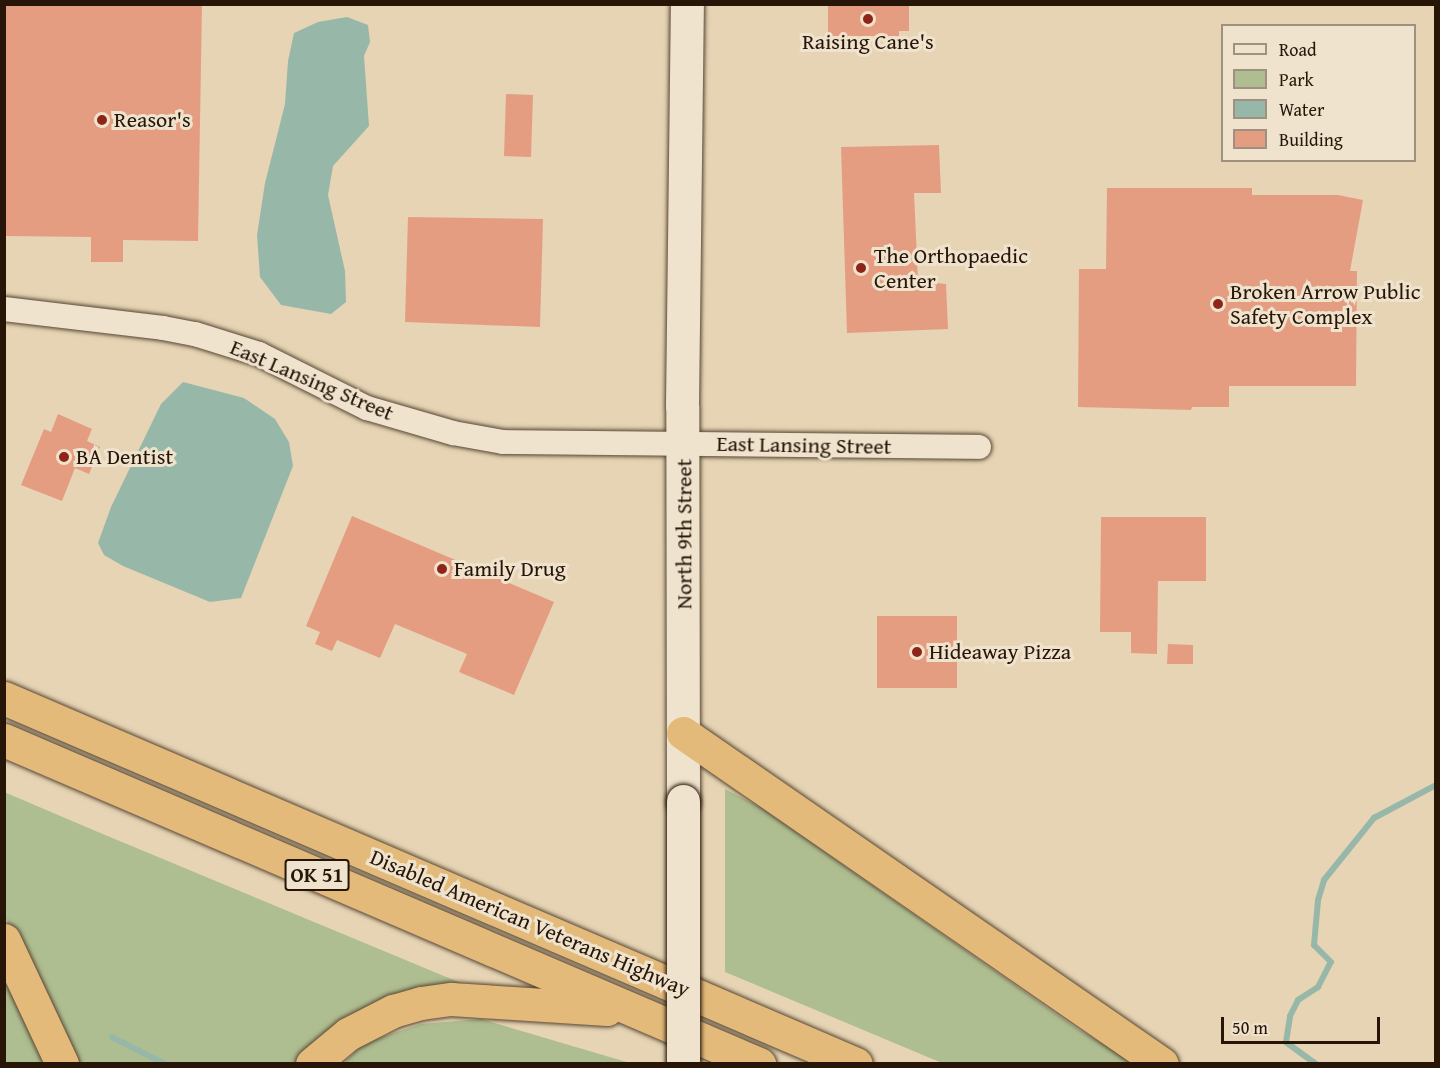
<!DOCTYPE html>
<html>
<head>
<meta charset="utf-8">
<style>
  body { margin:0 }
  #map { position:relative; width:1440px; height:1068px; overflow:hidden; background:#e6d4b4; font-family:"Gentium Book Plus",serif }
  div>[style] { position:absolute }
  .green>* { inset:0; background:#afbe91 }
  .water>* { inset:0; background:#97b8a9 }
  .stream>* { height:6px; margin:-3px; padding:0 3px; transform-origin:3px; border-radius:3px; background:#97b8a9 }
  .building>* { inset:0; background:#e59d82 }
  .roads { filter:drop-shadow(0 0 2px #574633) drop-shadow(0 0 2px #574633) }
  .minor>* { height:24px; margin:-12px; padding:0 12px; transform-origin:12px; border-radius:12px; background:#efe3ce }
  .secondary>* { height:33px; margin:-16.5px; padding:0 16.5px; transform-origin:16.5px; border-radius:16.5px; background:#efe3ce }
  .motorway>* { height:33px; margin:-16.5px; padding:0 16.5px; transform-origin:16.5px; border-radius:16.5px; background:#e3ba7a }
  .bridges { filter:drop-shadow(0 0 2px #271608) drop-shadow(0 0 2px #271608) }
  .secondary-bridge>* { height:33px; margin:-16.5px; padding:0 16.5px; transform-origin:16.5px; border-radius:16.5px; background:#efe3ce }
  .dots>* { width:16px; height:16px; translate:-50% -50%; box-sizing:border-box; border:3px solid #efe3ce; border-radius:50% }
  span { translate:-50% -50%; white-space:nowrap; text-align:center; line-height:1.15; -webkit-text-stroke:6px #efe3ce; paint-order:stroke }
  .shield-label span { padding:2px 4px; background:#efe3ce; border:2px solid; border-radius:4px; -webkit-text-stroke-width:0 }
  .shield-label { font-size:21px; color:#271608; font-weight:700 }
  .poi-label { font-size:22px; color:#271608 }
  .left { translate:0 -50%; text-align:left }
  .street-label { font-size:22px; color:#271608 }
  .frame { position:absolute; inset:0; border:6px solid #271608; pointer-events:none }
  .legend { position:absolute; left:1221px; top:24px; width:195px; height:138px; box-sizing:border-box; background:#efe3ce; border:2px solid #9f917f; margin:0; padding:8px 10px; list-style:none; font-size:18px; color:#271608 }
  .legend li { display:flex; align-items:center; gap:12px; height:30px }
  .legend b { width:30px; border:2px solid #9f917f }
  .scale { position:absolute; left:1221px; top:1017px; width:159px; height:27px; box-sizing:border-box; border:3px solid #271608; border-top:0; padding-left:8px; font-size:18px; line-height:21px; white-space:nowrap; color:#271608; -webkit-text-stroke:4px #efe3ce; paint-order:stroke }
</style>
</head>
<body>
<div id="map">
  <div class="green">
    <i style="clip-path:polygon(725px 789px,762px 808px,1079px 1030px,1136px 1063px,942px 1063px,725px 972px)"></i>
    <i style="clip-path:polygon(4px 792px,98px 832px,480px 991px,298px 1063px,72px 1063px,20px 940px,5px 918px)"></i>
    <i style="clip-path:polygon(4px 978px,21px 1007px,43px 1063px,5px 1063px)"></i>
    <i style="clip-path:polygon(481px 1019px,630px 1063px,343px 1064px,364px 1043px,421px 1024px)"></i>
  </div>
  <div class="water">
    <i style="clip-path:polygon(347px 17px,368px 25px,370px 42px,364px 56px,369px 126px,333px 166px,328px 195px,345px 271px,346px 302px,331px 314px,281px 305px,260px 277px,257px 235px,265px 183px,285px 104px,288px 61px,294px 33px,318px 22px)"></i>
    <i style="clip-path:polygon(183px 382px,244px 398px,275px 419px,289px 442px,293px 466px,241px 598px,210px 602px,123px 566px,104px 555px,98px 543px,111px 507px,161px 404px)"></i>
  </div>
  <div class="stream">
    <i style="left:112px;top:1037px;width:59px;rotate:27deg"></i>
    <i style="left:1316px;top:1064px;width:37px;rotate:-144deg"></i>
    <i style="left:1286px;top:1042px;width:26px;rotate:-81deg"></i>
    <i style="left:1290px;top:1016px;width:18px;rotate:-63deg"></i>
    <i style="left:1298px;top:1000px;width:24px;rotate:-33deg"></i>
    <i style="left:1318px;top:987px;width:28px;rotate:-63deg"></i>
    <i style="left:1331px;top:962px;width:24px;rotate:-135deg"></i>
    <i style="left:1314px;top:945px;width:45px;rotate:-84.9deg"></i>
    <i style="left:1318px;top:900px;width:21px;rotate:-73deg"></i>
    <i style="left:1324px;top:880px;width:80px;rotate:-51.1deg"></i>
    <i style="left:1374px;top:818px;width:70px;rotate:-28deg"></i>
  </div>
  <div class="building">
    <i style="clip-path:polygon(4px 4px,202px 4px,198px 241px,123px 240px,123px 262px,91px 262px,91px 237px,4px 236px)"></i>
    <i style="clip-path:polygon(828px 4px,909px 4px,909px 31px,899px 31px,899px 36px,828px 36px)"></i>
    <i style="clip-path:polygon(506px 94px,533px 95px,531px 157px,504px 156px)"></i>
    <i style="clip-path:polygon(939px 145px,941px 193px,914px 193px,918px 281px,946px 284px,948px 329px,847px 333px,841px 147px)"></i>
    <i style="clip-path:polygon(1107px 188px,1252px 188px,1252px 195px,1338px 195px,1363px 200px,1350px 271px,1357px 271px,1356px 386px,1229px 386px,1229px 407px,1192px 407px,1191px 410px,1078px 407px,1079px 269px,1106px 269px)"></i>
    <i style="clip-path:polygon(408px 217px,543px 219px,540px 327px,405px 322px)"></i>
    <i style="clip-path:polygon(58px 414px,92px 429px,87px 441px,100px 447px,89px 474px,75px 468px,62px 501px,21px 485px,44px 429px,51px 432px)"></i>
    <i style="clip-path:polygon(352px 516px,554px 602px,514px 695px,459px 672px,467px 654px,395px 624px,380px 658px,337px 640px,332px 651px,315px 644px,320px 632px,306px 626px)"></i>
    <i style="clip-path:polygon(1101px 517px,1206px 517px,1206px 581px,1158px 581px,1157px 654px,1131px 653px,1131px 632px,1100px 632px)"></i>
    <i style="clip-path:polygon(877px 616px,957px 616px,957px 688px,877px 688px)"></i>
    <i style="clip-path:polygon(1168px 644px,1193px 645px,1193px 664px,1167px 664px)"></i>
  </div>
  <div class="roads">
    <div class="minor">
      <i style="left:4px;top:309px;width:160px;rotate:6.8deg"></i>
      <i style="left:163px;top:328px;width:33px;rotate:11deg"></i>
      <i style="left:195px;top:334px;width:67px;rotate:17.4deg"></i>
      <i style="left:259px;top:354px;width:121px;rotate:26.6deg"></i>
      <i style="left:367px;top:408px;width:90px;rotate:16.2deg"></i>
      <i style="left:453px;top:433px;width:51px;rotate:10.2deg"></i>
      <i style="left:503px;top:442px;width:476px;rotate:0.6deg"></i>
    </div>
    <div class="secondary">
      <i style="left:683px;top:801px;width:395px;rotate:-90.1deg"></i>
      <i style="left:682px;top:406px;width:402px;rotate:-89.3deg"></i>
    </div>
    <div class="motorway">
      <i style="left:4px;top:698px;width:927px;rotate:23.25deg"></i>
      <i style="left:683px;top:733px;width:582px;rotate:34.65deg"></i>
      <i style="left:4px;top:740px;width:822px;rotate:23.23deg"></i>
      <i style="left:4px;top:940px;width:137px;rotate:64.9deg"></i>
      <i style="left:312px;top:1064px;width:47px;rotate:-39.8deg"></i>
      <i style="left:348px;top:1034px;width:51px;rotate:-27.1deg"></i>
      <i style="left:393px;top:1011px;width:29px;rotate:-16deg"></i>
      <i style="left:421px;top:1003px;width:30px;rotate:-8deg"></i>
      <i style="left:451px;top:999px;width:156px;rotate:3.7deg"></i>
    </div>
  </div>
  <div class="bridges">
    <div class="secondary-bridge">
      <i style="left:683px;top:1064px;width:263px;rotate:-90deg"></i>
    </div>
  </div>
  <div class="dots">
    <i style="left:868px;top:19px;background:#8f2418"></i>
    <i style="left:102px;top:120px;background:#8f2418"></i>
    <i style="left:861px;top:268px;background:#8f2418"></i>
    <i style="left:1218px;top:304px;background:#8f2418"></i>
    <i style="left:64px;top:457px;background:#8f2418"></i>
    <i style="left:442px;top:569px;background:#8f2418"></i>
    <i style="left:917px;top:652px;background:#8f2418"></i>
  </div>
  <div class="shield-label">
    <span style="left:317px;top:875px">OK 51</span>
  </div>
  <div class="poi-label">
    <span style="left:868px;top:42px">Raising Cane's</span>
    <span class="left" style="left:114px;top:120px">Reasor's</span>
    <span class="left" style="left:874px;top:268px">The Orthopaedic<br>Center</span>
    <span class="left" style="left:1230px;top:304px">Broken Arrow Public<br>Safety Complex</span>
    <span class="left" style="left:76px;top:457px">BA Dentist</span>
    <span class="left" style="left:454px;top:569px">Family Drug</span>
    <span class="left" style="left:929px;top:652px">Hideaway Pizza</span>
  </div>
  <div class="street-label">
    <span style="left:312px;top:380px;rotate:23deg">East Lansing Street</span>
    <span style="left:804px;top:445px;rotate:1deg">East Lansing Street</span>
    <span style="left:684px;top:534px;rotate:-90deg">North 9th Street</span>
    <span style="left:530px;top:923px;rotate:23deg">Disabled American Veterans Highway</span>
  </div>
  <div class="frame"></div>
  <ul class="legend">
  <li><b style="height:8px;background:#efe3ce"></b>Road</li>
  <li><b style="height:16px;background:#afbe91"></b>Park</li>
  <li><b style="height:16px;background:#97b8a9"></b>Water</li>
  <li><b style="height:16px;background:#e59d82"></b>Building</li>
  </ul>
  <div class="scale">50 m</div>
</div>
</body>
</html>
